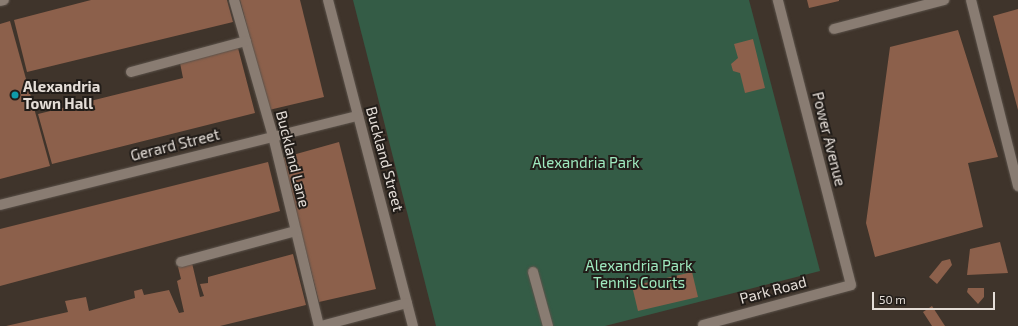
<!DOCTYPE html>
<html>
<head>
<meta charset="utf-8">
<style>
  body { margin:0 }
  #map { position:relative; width:1018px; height:326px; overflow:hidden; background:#3f342b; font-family:"Exo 2",sans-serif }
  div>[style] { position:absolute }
  .green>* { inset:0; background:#345c46 }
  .building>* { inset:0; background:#8c604b }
  .roads { filter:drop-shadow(0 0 1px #5b524a) drop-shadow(0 0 1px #5b524a) }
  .service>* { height:10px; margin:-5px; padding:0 5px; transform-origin:5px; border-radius:5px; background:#897c72 }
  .minor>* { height:10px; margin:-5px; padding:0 5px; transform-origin:5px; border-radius:5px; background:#897c72 }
  .dots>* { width:11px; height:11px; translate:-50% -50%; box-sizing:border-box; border:2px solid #221d19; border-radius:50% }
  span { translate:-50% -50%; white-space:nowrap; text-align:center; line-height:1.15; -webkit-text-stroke:4px #221d19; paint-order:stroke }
  .poi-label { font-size:15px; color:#e5ded8; font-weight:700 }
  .left { translate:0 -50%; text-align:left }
  .street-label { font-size:15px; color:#e5ded8 }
  .park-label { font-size:15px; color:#9feabf }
  .scale { position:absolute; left:872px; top:292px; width:123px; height:18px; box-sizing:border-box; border:2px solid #e5ded8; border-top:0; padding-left:5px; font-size:12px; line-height:14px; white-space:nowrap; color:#e5ded8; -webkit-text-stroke:3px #221d19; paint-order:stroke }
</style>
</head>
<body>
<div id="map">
  <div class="green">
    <i style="clip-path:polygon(353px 0,749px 0,820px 271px,605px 326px,436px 326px)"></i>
  </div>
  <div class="building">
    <i style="clip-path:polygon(91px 0,227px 0,233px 22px,27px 72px,14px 20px)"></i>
    <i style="clip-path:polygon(240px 0,300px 0,324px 97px,269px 110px)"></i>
    <i style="clip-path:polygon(807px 0,839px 0,839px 1px,809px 8px)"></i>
    <i style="clip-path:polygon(1018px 9px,1018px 110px,993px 16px)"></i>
    <i style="clip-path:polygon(10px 21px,50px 166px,0 179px,0 24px)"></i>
    <i style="clip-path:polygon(958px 30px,998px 157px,968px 163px,983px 227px,875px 257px,866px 223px,890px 47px)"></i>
    <i style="clip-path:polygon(753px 39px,765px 88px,745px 93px,740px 73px,733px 71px,731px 64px,738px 58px,734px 44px)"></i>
    <i style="clip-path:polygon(238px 48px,255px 113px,52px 164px,38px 114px,183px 78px,180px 63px)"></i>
    <i style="clip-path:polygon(339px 142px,376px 289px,319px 302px,282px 158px)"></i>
    <i style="clip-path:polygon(268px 162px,280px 211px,0 286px,0 229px)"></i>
    <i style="clip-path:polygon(1000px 242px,1008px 273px,967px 275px,970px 249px)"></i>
    <i style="clip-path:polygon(293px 254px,306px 305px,220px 326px,6px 326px,68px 312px,65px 301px,86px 297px,89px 311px,135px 298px,134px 291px,142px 289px,144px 295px,169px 290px,179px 313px,184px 312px,177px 281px,181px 279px,178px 267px,192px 263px,200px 297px,204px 296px,200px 284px,208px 283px,208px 277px)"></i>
    <i style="clip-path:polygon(950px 259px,952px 265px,937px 284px,929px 277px,942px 261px)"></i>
    <i style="clip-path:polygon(692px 272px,698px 297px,638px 311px,632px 286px)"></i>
    <i style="clip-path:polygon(968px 288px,984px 288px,984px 297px,978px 304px,967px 292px)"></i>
    <i style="clip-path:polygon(932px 306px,945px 326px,932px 326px,923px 312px)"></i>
  </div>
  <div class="roads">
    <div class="service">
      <i style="left:234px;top:0;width:141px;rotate:74deg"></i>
      <i style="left:273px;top:136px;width:195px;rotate:76.4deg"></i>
      <i style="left:971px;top:0;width:192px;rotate:75.8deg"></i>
      <i style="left:131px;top:72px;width:119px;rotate:-15.1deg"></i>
      <i style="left:181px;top:262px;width:119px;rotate:-15.1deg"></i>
      <i style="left:533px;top:272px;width:56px;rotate:74.5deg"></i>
    </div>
    <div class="minor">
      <i style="left:328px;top:0;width:337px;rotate:75.4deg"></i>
      <i style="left:0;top:1px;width:4px;rotate:-14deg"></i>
      <i style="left:834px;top:29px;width:114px;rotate:-14.8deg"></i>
      <i style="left:0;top:205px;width:369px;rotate:-14deg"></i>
      <i style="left:703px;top:325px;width:153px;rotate:-15.1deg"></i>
      <i style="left:851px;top:285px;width:294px;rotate:-104.4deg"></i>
      <i style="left:321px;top:326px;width:89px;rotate:-15deg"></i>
    </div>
  </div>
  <div class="dots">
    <i style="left:15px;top:95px;background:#0f9aa8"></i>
  </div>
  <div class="poi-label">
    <span class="left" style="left:23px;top:95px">Alexandria<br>Town Hall</span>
  </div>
  <div class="street-label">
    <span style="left:829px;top:139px;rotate:76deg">Power Avenue</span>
    <span style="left:175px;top:145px;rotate:-14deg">Gerard Street</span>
    <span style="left:293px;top:159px;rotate:76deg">Buckland Lane</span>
    <span style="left:385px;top:159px;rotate:75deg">Buckland Street</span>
    <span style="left:773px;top:290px;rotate:-15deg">Park Road</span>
  </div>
  <div class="park-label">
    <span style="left:586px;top:163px">Alexandria Park</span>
    <span style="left:639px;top:274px">Alexandria Park<br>Tennis Courts</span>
  </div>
  <div class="scale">50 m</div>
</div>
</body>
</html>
